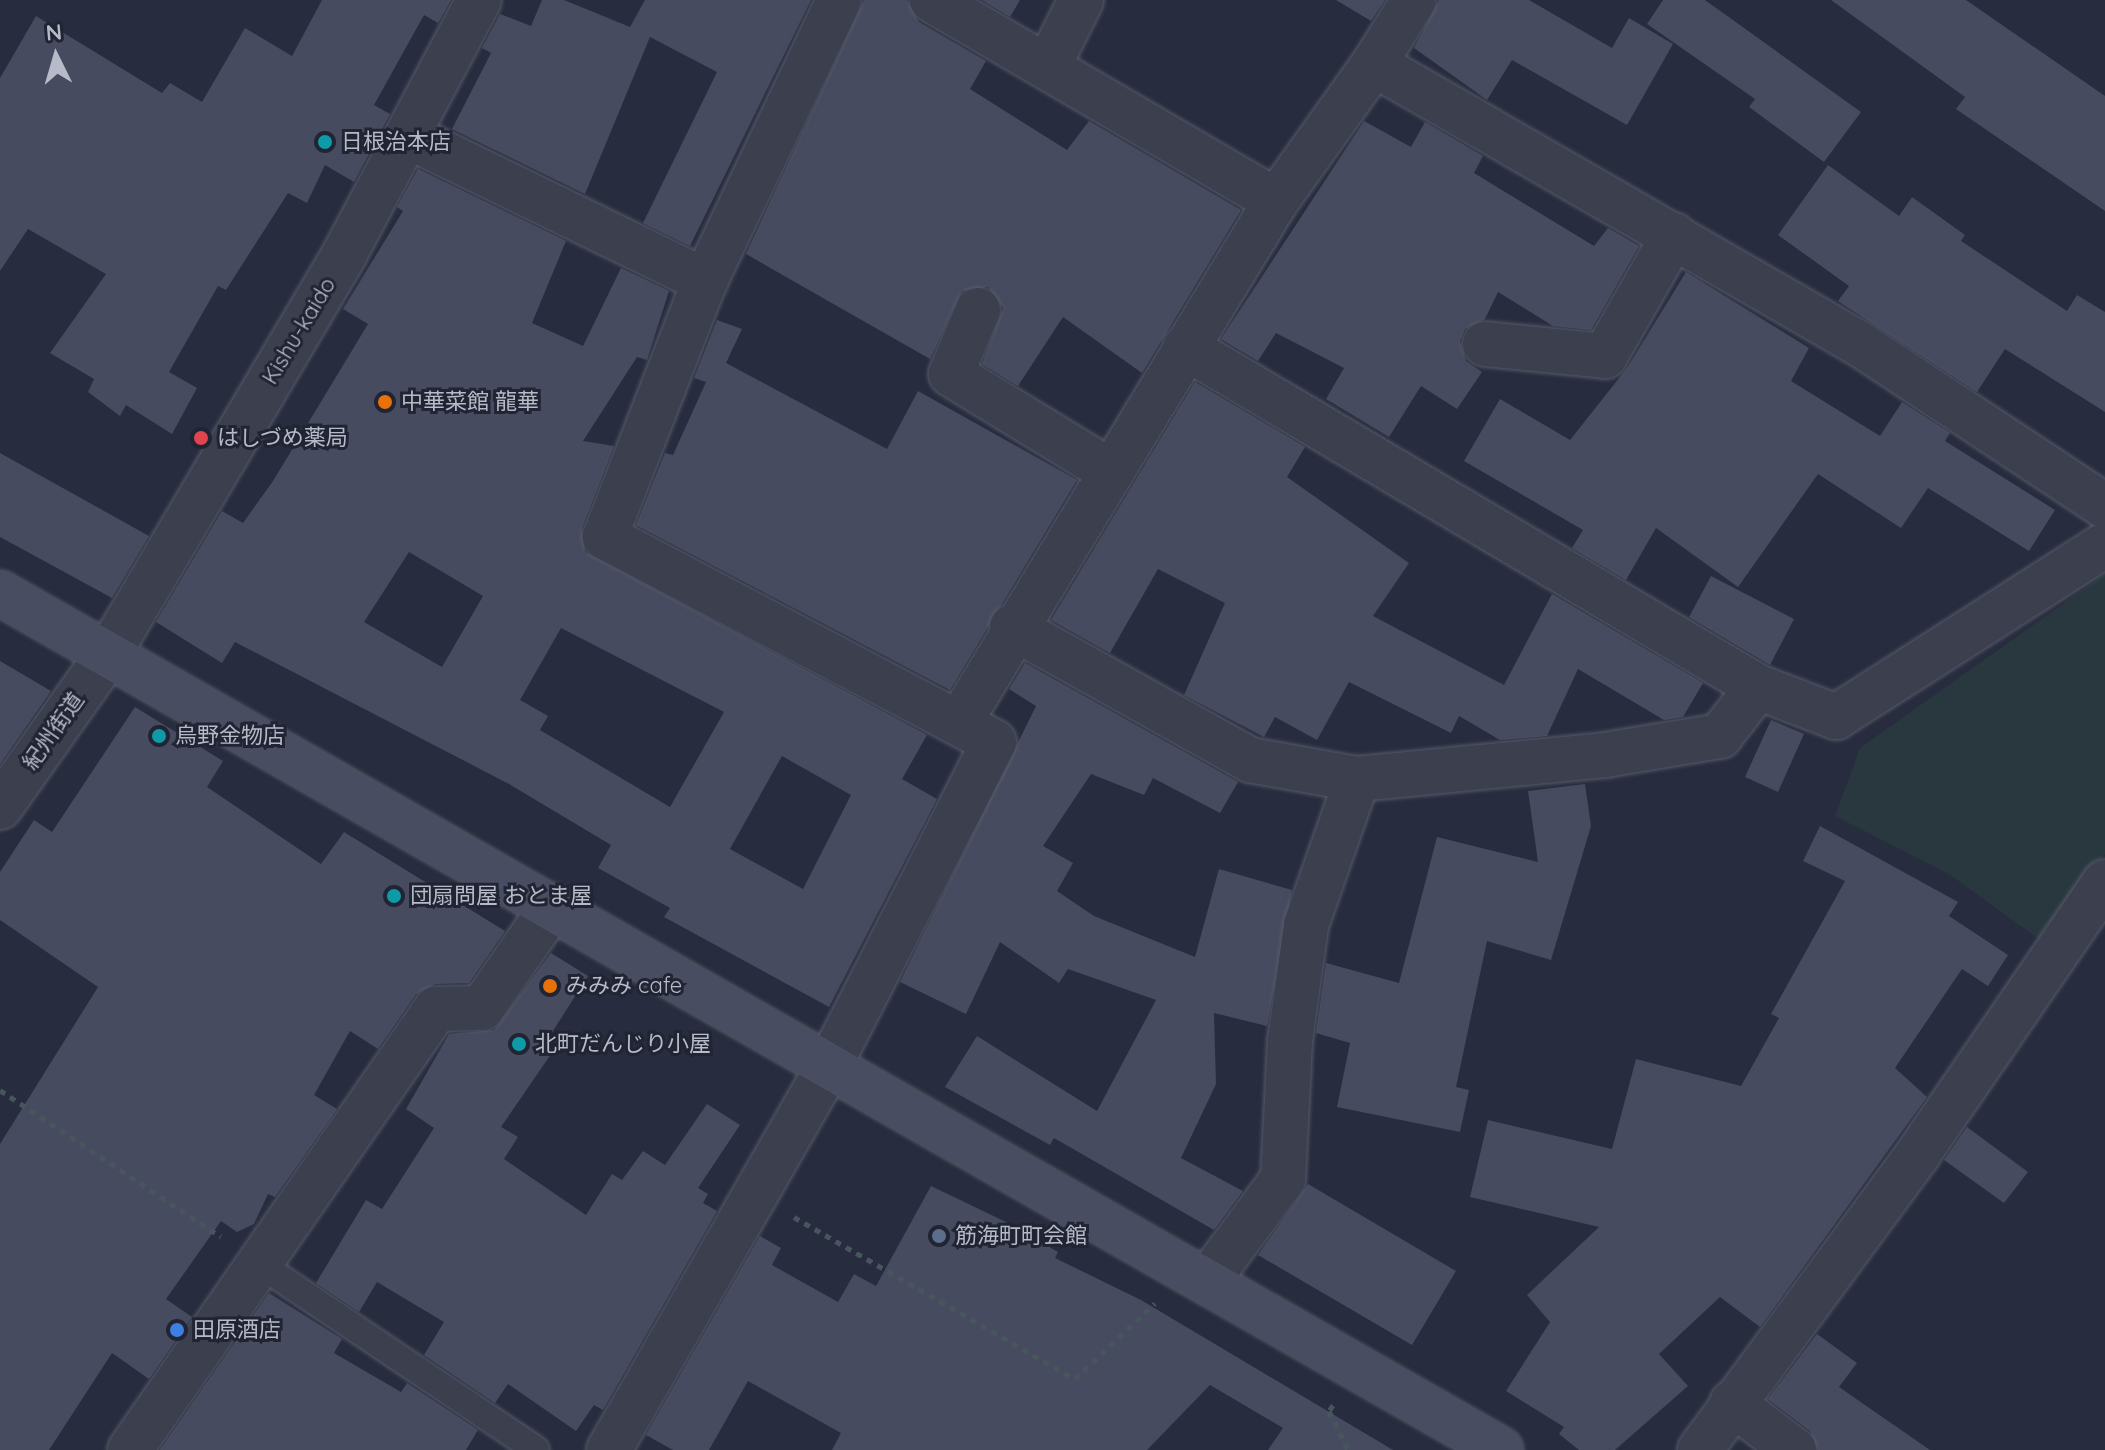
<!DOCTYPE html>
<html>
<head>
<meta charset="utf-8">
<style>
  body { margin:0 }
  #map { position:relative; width:2105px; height:1450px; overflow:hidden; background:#272c3e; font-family:Quicksand,"Noto Sans JP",sans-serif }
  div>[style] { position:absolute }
  .green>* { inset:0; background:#29383f }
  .building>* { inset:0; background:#464b60 }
  .path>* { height:5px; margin-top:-2.5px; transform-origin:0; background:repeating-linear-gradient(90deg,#47555c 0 6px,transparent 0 12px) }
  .roads { filter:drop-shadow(0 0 2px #565a69) drop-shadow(0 0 2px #565a69) }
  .lane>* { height:26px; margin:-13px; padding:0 13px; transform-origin:13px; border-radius:13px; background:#3b3f4e }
  .street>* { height:44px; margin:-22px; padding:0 22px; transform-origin:22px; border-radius:22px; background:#3b3f4e }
  .secondary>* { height:44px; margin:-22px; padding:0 22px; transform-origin:22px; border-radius:22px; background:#494d61 }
  .dots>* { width:22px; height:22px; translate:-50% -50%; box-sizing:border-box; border:4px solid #202433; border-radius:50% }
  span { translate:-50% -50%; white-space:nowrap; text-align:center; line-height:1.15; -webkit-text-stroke:6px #202433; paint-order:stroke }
  .poi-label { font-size:22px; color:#b7bac9 }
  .left { translate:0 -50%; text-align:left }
  .street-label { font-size:22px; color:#b7bac9 }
  .north { position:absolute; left:16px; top:16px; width:80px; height:80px; -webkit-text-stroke:6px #202433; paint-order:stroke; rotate:355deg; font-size:22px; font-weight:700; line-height:32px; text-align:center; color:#b7bac9 }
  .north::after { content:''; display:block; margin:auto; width:28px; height:36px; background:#b7bac9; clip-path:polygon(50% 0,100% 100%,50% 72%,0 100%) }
</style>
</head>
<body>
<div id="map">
  <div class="green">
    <i style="clip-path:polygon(2105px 574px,2105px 854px,2043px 942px,1949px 874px,1835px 816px,1860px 748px)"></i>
  </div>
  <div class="building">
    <i style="clip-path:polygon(322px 0,451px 0,438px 23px,424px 15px,374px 105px,390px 114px,354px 182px,325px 165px,307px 203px,288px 193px,226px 290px,218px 286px,169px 372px,197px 388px,172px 434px,126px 405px,120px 416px,88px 392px,94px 379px,50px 353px,106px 274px,28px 229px,0 271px,0 78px,36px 16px,162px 93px,170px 83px,202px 102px,245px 28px,292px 56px)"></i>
    <i style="clip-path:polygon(542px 0,564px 0,630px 27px,645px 0,811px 0,690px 246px,643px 223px,717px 72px,650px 37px,585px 194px,452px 129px,491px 53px,482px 48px,500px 14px,531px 26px)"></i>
    <i style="clip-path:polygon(864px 0,907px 0,919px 22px,986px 61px,970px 89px,1067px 150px,1089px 121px,1241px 210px,1142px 373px,1063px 317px,1018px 386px,982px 364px,1003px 308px,988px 287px,962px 291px,930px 359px,746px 254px)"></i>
    <i style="clip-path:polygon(982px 0,1020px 0,1010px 17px)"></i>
    <i style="clip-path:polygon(1336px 0,1385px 0,1371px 21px)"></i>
    <i style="clip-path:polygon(1439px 0,1529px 0,1612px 48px,1629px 18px,1673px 44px,1627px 125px,1512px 60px,1487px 100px,1414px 48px)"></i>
    <i style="clip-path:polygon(1663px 0,1705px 0,1861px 112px,1824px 162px,1749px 107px,1755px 99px,1647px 24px)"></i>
    <i style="clip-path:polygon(1831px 0,1966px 0,2105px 96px,2105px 211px,1956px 109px,1965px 97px)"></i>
    <i style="clip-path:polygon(1364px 121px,1411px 147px,1425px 122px,1483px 156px,1474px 173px,1594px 246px,1608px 228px,1639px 246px,1591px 330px,1553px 326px,1498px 292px,1485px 319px,1465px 329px,1460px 341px,1466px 361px,1482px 372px,1457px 409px,1421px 386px,1389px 437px,1326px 399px,1344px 368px,1276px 333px,1258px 361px,1221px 339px)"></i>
    <i style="clip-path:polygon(1828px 165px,1899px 216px,1912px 197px,1965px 235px,1961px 241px,2067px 311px,2077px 295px,2105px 312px,2105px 412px,2005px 349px,1977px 392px,1838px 301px,1849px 286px,1778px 235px)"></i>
    <i style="clip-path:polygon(evenodd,418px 169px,566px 241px,532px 323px,583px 346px,621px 268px,669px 291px,647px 360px,637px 357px,583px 441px,614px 446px,582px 528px,585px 552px,927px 735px,902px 779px,937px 799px,829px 1007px,664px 917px,670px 908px,598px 868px,611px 845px,509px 784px,235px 642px,222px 663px,156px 622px,222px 511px,243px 523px,273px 481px,368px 324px,343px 309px,403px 211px,397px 207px,418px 169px,409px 552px,483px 596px,442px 667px,364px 622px,409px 552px,418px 169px,561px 628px,724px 712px,670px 807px,540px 730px,548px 716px,520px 700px,561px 628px,418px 169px,782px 756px,851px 795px,803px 889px,730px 849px,782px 756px)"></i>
    <i style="clip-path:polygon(1686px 272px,1809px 348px,1791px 381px,1880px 436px,1902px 402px,1950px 433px,1945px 441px,2055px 510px,2029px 551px,1928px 488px,1901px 528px,1818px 474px,1738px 587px,1656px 528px,1626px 580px,1572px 548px,1583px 530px,1464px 461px,1500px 399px,1570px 440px,1627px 368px)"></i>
    <i style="clip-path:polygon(717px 320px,742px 329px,726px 363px,887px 449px,918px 391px,1077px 480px,950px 690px,636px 525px,665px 453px,673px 455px,706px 382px,694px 378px)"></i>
    <i style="clip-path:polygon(1195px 382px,1305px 447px,1287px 477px,1409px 563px,1373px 616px,1504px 685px,1552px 594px,1703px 683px,1683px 717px,1664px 720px,1578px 669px,1547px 736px,1500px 740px,1459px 716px,1451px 733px,1349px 682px,1317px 740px,1275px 717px,1264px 737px,1184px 695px,1225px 603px,1158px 569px,1110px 653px,1051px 620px)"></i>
    <i style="clip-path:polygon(0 453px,149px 536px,112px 598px,0 537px)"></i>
    <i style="clip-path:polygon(1711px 576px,1794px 619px,1770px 665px,1689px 617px)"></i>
    <i style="clip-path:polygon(0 661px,51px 691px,0 764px)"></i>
    <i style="clip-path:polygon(1025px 663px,1238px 782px,1220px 813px,1153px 778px,1144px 795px,1091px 774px,1043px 846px,1073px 863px,1057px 891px,1094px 916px,1195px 957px,1219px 869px,1292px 890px,1267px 1026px,1214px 1013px,1216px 1084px,1181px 1158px,1243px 1191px,1214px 1230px,1054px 1138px,1050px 1145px,945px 1087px,977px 1036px,1097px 1111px,1156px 1000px,1068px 969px,1059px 983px,1000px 942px,966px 1014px,900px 982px,1036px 706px,1009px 689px)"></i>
    <i style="clip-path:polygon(135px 707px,223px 761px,207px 787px,321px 864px,344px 832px,505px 931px,469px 983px,435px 984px,416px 994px,378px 1049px,350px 1031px,314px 1095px,337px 1109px,275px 1197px,268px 1194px,254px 1224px,237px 1232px,221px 1221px,166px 1299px,192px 1317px,149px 1379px,112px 1353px,49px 1450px,0 1450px,0 1144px,98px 987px,0 920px,0 872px,34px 820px,52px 832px)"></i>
    <i style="clip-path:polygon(1771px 720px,1804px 734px,1778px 792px,1745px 777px)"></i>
    <i style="clip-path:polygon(1585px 784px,1591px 826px,1551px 960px,1487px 941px,1456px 1087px,1469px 1090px,1460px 1132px,1337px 1107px,1350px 1043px,1316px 1033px,1326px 963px,1399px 983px,1437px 837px,1538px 862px,1528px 791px)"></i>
    <i style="clip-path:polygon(1820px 826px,1958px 902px,1949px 916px,2008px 955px,1988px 986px,1962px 969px,1895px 1068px,1927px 1097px,1760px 1327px,1720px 1297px,1659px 1354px,1688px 1386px,1615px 1450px,1579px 1450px,1559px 1434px,1564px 1427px,1506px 1391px,1550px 1322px,1527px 1295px,1599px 1227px,1470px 1197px,1488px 1120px,1612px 1149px,1636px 1059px,1741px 1086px,1779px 1018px,1771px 1014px,1845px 881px,1803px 861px)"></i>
    <i style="clip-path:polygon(551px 953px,588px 976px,551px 1034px,560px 1041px,501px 1127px,518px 1137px,504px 1159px,586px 1215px,612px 1174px,622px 1180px,643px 1151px,665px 1165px,707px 1104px,740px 1125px,698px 1188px,708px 1194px,703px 1203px,717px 1211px,603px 1410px,594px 1405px,576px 1431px,508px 1384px,495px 1403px,424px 1355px,444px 1322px,377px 1282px,359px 1312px,316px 1283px,366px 1200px,382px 1209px,434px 1128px,406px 1109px,449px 1034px,494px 1030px)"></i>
    <i style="clip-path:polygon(1967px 1127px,2028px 1172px,2004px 1203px,1944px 1160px)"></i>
    <i style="clip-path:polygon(1308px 1184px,1456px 1271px,1412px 1345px,1258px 1255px)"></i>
    <i style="clip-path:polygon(931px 1186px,1004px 1221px,1058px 1252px,1055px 1258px,1141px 1300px,1393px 1450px,1268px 1450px,1283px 1428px,1210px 1385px,1147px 1450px,832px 1450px,841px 1433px,748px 1381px,709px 1450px,673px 1450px,646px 1435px,760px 1236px,781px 1248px,772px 1265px,838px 1302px,854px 1274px,876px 1286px)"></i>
    <i style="clip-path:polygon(269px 1293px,342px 1339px,334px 1353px,401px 1392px,407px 1383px,478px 1430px,466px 1450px,160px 1450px)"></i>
    <i style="clip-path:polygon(1817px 1334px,1857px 1363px,1839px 1387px,1930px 1450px,1818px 1450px,1810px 1431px,1768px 1399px)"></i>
  </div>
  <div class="path">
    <i style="left:0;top:1090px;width:265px;rotate:33.6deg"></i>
    <i style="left:794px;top:1217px;width:324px;rotate:30deg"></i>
    <i style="left:1075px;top:1379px;width:110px;rotate:-43.5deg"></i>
    <i style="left:1333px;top:1405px;width:7px;rotate:124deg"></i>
    <i style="left:1329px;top:1411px;width:43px;rotate:64deg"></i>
  </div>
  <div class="roads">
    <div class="lane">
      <i style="left:261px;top:1265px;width:331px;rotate:33.9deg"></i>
    </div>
    <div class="street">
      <i style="left:932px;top:0;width:398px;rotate:30.3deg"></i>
      <i style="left:1374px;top:64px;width:75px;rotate:-58deg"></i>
      <i style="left:1048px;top:66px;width:74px;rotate:-63.4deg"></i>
      <i style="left:408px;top:136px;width:331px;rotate:26deg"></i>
      <i style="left:978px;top:310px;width:69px;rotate:112.9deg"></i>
      <i style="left:951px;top:374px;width:186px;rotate:31.4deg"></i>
      <i style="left:1485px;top:344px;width:121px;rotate:5.7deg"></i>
      <i style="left:1605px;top:356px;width:139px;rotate:-60.3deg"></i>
      <i style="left:1012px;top:627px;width:273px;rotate:29.2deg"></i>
      <i style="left:1250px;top:760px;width:109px;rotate:10.1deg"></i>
      <i style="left:1357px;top:779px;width:249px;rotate:-5.5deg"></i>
      <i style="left:1605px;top:755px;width:117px;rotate:-9.4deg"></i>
      <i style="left:1720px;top:736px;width:62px;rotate:-52.2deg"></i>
      <i style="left:1758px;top:687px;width:666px;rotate:-149.32deg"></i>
      <i style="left:1758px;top:687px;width:84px;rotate:21deg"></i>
      <i style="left:1836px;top:717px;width:319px;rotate:-32.6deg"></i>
      <i style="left:959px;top:723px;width:611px;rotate:-58.73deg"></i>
      <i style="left:1276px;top:201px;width:168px;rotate:-54.4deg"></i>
      <i style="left:1374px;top:64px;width:561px;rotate:29.95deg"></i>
      <i style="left:1860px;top:344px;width:294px;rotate:33.5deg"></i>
      <i style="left:0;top:807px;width:185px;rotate:-54.7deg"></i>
      <i style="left:107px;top:656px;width:468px;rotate:-59.4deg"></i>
      <i style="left:345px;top:253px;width:286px;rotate:-62.1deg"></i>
      <i style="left:1208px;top:1280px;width:126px;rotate:-53.4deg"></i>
      <i style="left:1283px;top:1179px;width:138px;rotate:-87.1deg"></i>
      <i style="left:1290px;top:1041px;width:117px;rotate:-82.1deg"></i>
      <i style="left:1306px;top:925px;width:155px;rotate:-70.7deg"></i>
      <i style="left:1732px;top:1403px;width:78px;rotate:37.2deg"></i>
      <i style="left:130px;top:1450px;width:537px;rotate:-55.24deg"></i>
      <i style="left:436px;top:1009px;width:46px;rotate:-1.2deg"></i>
      <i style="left:482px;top:1008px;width:124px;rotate:-55.2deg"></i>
      <i style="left:609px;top:1450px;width:445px;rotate:-60.2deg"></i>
      <i style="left:830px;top:1064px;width:361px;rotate:-63deg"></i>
      <i style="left:994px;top:742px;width:440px;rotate:-152.2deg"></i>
      <i style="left:605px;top:537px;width:275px;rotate:-68.7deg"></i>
      <i style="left:705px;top:281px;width:311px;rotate:-64.5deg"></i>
      <i style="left:1700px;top:1450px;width:368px;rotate:-53.6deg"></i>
      <i style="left:1918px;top:1154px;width:330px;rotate:-55.5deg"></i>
    </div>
    <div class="secondary">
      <i style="left:0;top:593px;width:1728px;rotate:29.72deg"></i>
    </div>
  </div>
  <div class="dots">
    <i style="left:325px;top:142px;background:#0f9aa8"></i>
    <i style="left:385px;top:402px;background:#e8710a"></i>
    <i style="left:201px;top:438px;background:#e0444e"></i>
    <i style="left:159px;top:736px;background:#0f9aa8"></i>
    <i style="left:394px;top:896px;background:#0f9aa8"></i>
    <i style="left:550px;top:986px;background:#e8710a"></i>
    <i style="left:519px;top:1044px;background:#0f9aa8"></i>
    <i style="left:939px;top:1236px;background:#5c6f8a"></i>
    <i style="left:177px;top:1330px;background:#3f7fe0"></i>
  </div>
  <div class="poi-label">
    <span class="left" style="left:341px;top:142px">日根治本店</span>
    <span class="left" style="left:401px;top:402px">中華菜館 龍華</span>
    <span class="left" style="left:217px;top:438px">はしづめ薬局</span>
    <span class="left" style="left:175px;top:736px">烏野金物店</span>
    <span class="left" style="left:410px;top:896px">団扇問屋 おとま屋</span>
    <span class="left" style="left:566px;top:986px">みみみ cafe</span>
    <span class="left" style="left:535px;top:1044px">北町だんじり小屋</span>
    <span class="left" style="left:955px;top:1236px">筋海町町会館</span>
    <span class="left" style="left:193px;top:1330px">田原酒店</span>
  </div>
  <div class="street-label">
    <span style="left:299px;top:331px;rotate:-59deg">Kishu-kaido</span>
    <span style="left:53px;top:731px;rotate:-55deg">紀州街道</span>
  </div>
  <div class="north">N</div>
</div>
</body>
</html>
